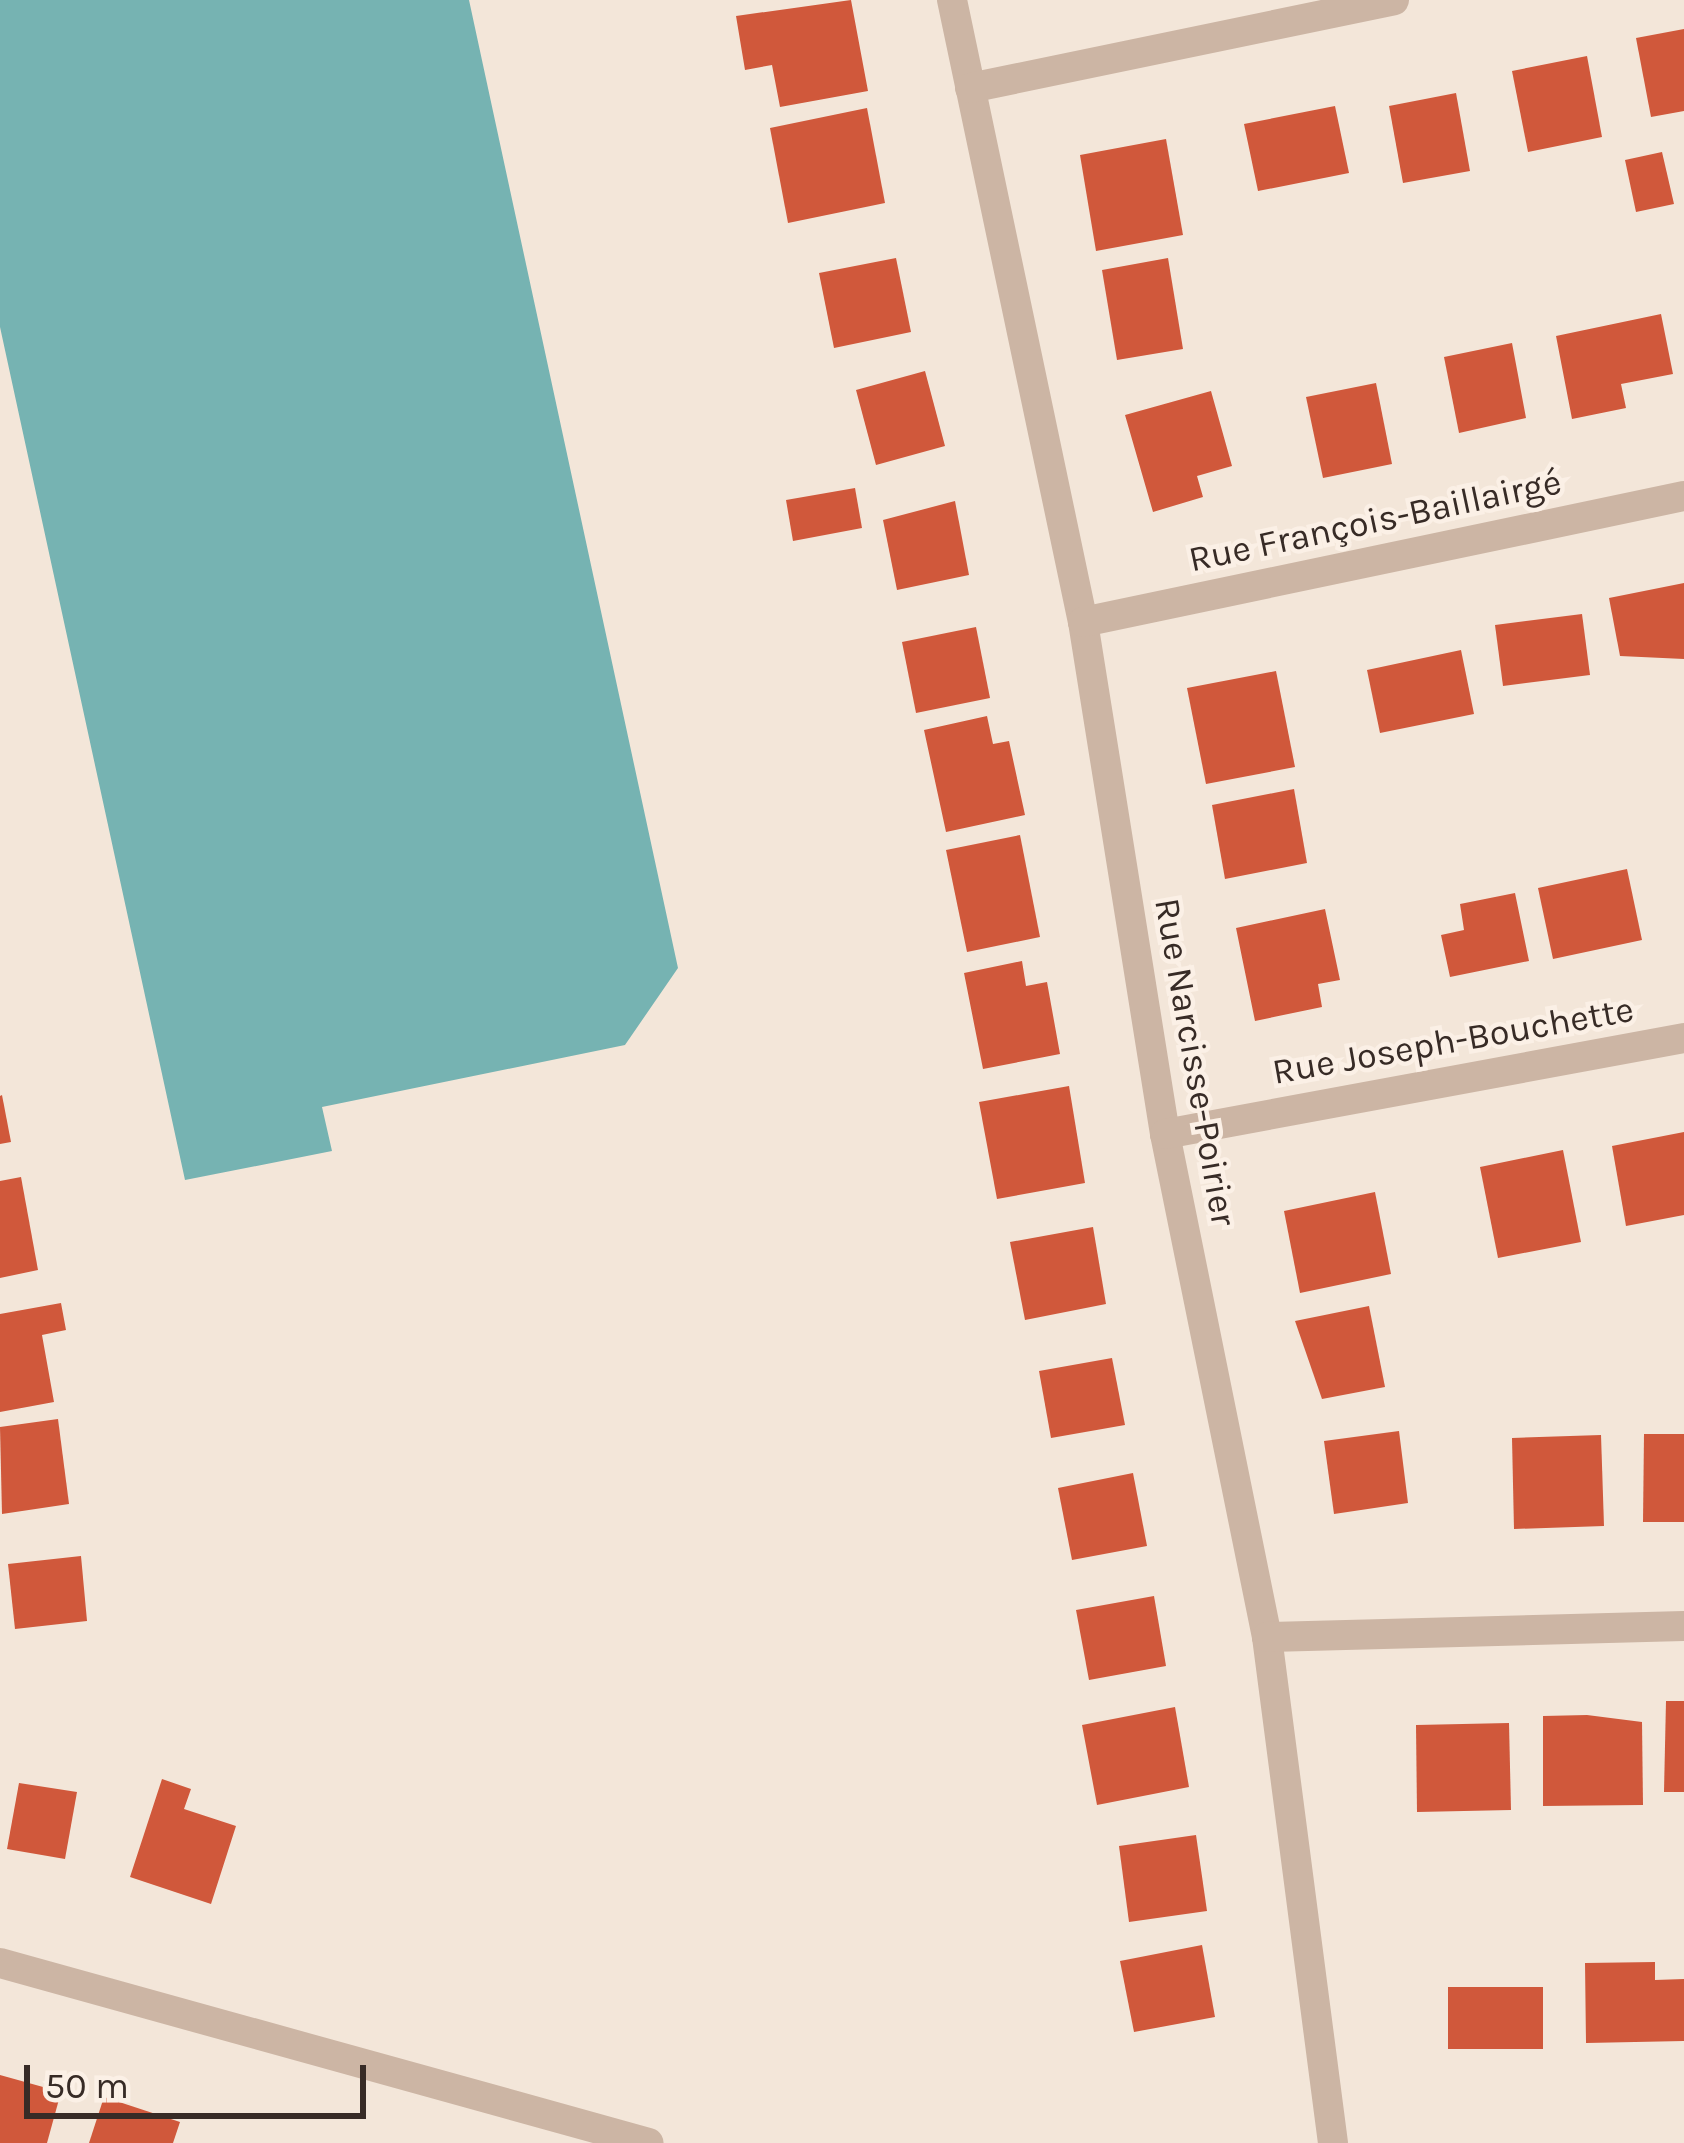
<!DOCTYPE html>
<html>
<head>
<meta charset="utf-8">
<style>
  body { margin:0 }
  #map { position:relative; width:1684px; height:2143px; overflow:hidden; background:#f3e6d9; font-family:Karla,sans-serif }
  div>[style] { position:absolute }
  .water>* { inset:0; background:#76b3b2 }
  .building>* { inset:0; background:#d0583b }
  .minor>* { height:30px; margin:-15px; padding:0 15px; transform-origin:15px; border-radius:15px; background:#ccb5a4 }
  span { translate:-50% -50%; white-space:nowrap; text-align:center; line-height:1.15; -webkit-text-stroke:9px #fbf0e6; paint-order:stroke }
  .street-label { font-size:36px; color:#372b26 }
  .scale { position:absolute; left:24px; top:2065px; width:342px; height:54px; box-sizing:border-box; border:6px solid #372b26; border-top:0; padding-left:15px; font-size:36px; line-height:42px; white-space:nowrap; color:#372b26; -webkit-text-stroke:9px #fbf0e6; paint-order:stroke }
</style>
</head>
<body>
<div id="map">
  <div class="water">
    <i style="clip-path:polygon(0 0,469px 0,678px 968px,625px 1045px,322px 1107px,332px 1151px,185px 1180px,0 327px)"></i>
  </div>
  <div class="building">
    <i style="clip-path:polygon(851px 0,868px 91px,780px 107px,772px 65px,745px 70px,736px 16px)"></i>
    <i style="clip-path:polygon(1684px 29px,1684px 111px,1651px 117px,1636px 38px)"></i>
    <i style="clip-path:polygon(1587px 56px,1602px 137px,1528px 152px,1512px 71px)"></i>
    <i style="clip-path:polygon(1456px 93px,1470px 171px,1403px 183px,1389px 106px)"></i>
    <i style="clip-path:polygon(1335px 106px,1349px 173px,1258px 191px,1244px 124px)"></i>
    <i style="clip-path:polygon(867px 108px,885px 203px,788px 223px,770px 128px)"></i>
    <i style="clip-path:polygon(1166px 139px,1183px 235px,1096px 251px,1080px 155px)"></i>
    <i style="clip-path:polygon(1662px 152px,1674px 204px,1636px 212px,1625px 160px)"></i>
    <i style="clip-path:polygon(896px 258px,911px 332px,834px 348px,819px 273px)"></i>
    <i style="clip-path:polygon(1168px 258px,1183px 349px,1117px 360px,1102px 270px)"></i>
    <i style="clip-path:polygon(1661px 314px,1673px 374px,1621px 384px,1626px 408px,1572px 419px,1556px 336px)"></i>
    <i style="clip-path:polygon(1512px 343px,1526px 418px,1459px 433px,1444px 357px)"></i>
    <i style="clip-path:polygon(925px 371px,945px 446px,876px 465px,856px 390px)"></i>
    <i style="clip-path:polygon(1376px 383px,1392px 464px,1323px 478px,1306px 397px)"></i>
    <i style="clip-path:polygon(1211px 391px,1232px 466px,1197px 476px,1203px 497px,1153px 512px,1125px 415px)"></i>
    <i style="clip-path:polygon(855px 488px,862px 528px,793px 541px,786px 500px)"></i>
    <i style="clip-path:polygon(955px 501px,969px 575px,897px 590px,883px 520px)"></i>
    <i style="clip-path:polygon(1684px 583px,1684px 659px,1620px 656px,1609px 598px)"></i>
    <i style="clip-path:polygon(1582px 614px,1590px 675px,1503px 686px,1495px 625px)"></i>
    <i style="clip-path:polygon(976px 627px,990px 698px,916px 713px,902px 642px)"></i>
    <i style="clip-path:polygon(1461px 650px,1474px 714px,1380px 733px,1367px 670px)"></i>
    <i style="clip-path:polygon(1276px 671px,1295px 767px,1206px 784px,1187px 688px)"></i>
    <i style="clip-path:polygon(987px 716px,993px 744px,1009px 741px,1025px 815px,946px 832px,924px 730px)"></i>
    <i style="clip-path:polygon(1294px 789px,1307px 863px,1225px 879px,1212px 805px)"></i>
    <i style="clip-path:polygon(1020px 835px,1040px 937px,967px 952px,946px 850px)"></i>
    <i style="clip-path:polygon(1627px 869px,1642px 940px,1553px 959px,1538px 888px)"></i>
    <i style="clip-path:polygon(1515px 893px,1529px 961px,1450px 977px,1441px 935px,1464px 930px,1460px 904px)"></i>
    <i style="clip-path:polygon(1325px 909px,1340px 980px,1318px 984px,1322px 1007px,1255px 1021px,1236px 928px)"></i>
    <i style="clip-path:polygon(1022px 961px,1026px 986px,1047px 982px,1060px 1054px,983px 1069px,964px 973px)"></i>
    <i style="clip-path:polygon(1069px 1086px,1085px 1183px,997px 1199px,979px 1102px)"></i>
    <i style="clip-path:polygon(2px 1095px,11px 1142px,0 1144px,0 1096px)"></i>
    <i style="clip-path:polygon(1684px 1132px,1684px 1215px,1626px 1226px,1612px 1146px)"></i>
    <i style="clip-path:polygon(1563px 1150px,1581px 1242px,1498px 1258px,1480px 1167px)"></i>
    <i style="clip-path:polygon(21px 1177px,38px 1270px,0 1278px,0 1181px)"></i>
    <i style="clip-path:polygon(1375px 1192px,1391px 1274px,1300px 1293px,1284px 1211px)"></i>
    <i style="clip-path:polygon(1093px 1227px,1106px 1304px,1025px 1320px,1010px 1242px)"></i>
    <i style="clip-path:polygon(61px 1303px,66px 1330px,42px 1335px,54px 1402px,0 1412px,0 1314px)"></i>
    <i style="clip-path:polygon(1369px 1306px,1385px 1387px,1322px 1399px,1295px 1321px)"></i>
    <i style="clip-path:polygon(1112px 1358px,1125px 1425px,1051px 1438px,1039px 1371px)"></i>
    <i style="clip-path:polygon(58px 1419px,69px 1504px,2px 1514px,0 1427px)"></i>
    <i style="clip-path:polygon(1399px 1431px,1408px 1503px,1334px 1514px,1324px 1441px)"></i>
    <i style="clip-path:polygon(1644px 1434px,1684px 1434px,1684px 1522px,1643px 1522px)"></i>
    <i style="clip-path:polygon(1601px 1435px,1604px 1526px,1514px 1529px,1512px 1438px)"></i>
    <i style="clip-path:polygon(1133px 1473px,1147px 1546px,1072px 1560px,1058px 1488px)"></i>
    <i style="clip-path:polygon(81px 1556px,87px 1621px,15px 1629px,8px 1564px)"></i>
    <i style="clip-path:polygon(1154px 1596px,1166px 1666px,1089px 1680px,1076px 1610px)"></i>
    <i style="clip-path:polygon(1666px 1701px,1684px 1701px,1684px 1792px,1664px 1792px)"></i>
    <i style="clip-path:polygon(1175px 1707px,1189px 1787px,1097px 1805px,1082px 1725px)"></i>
    <i style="clip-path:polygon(1587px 1715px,1642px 1722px,1643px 1805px,1543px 1806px,1543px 1716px)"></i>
    <i style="clip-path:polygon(1509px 1723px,1511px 1810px,1417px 1812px,1416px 1725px)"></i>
    <i style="clip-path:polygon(162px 1779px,191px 1789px,184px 1809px,236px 1826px,211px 1904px,130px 1877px)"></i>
    <i style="clip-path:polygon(19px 1783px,77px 1792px,65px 1859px,7px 1849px)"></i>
    <i style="clip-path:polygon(1196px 1835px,1207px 1911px,1129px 1922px,1119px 1846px)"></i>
    <i style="clip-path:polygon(1202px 1945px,1215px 2017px,1134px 2032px,1120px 1961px)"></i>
    <i style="clip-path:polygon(1655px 1962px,1655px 1980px,1684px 1979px,1684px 2041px,1586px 2043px,1585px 1963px)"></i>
    <i style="clip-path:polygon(1448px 1987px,1543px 1987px,1543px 2049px,1448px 2049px)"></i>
    <i style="clip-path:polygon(0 2075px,61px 2092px,47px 2143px,0 2143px)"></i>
    <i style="clip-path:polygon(104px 2097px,180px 2122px,173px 2143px,89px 2143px)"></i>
  </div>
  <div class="minor">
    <i style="left:952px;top:0;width:636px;rotate:78.11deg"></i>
    <i style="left:1083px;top:622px;width:519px;rotate:80.9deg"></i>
    <i style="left:1165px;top:1134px;width:513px;rotate:78.54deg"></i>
    <i style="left:1267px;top:1637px;width:510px;rotate:82.57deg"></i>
    <i style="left:970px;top:88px;width:433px;rotate:-11.7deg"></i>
    <i style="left:1083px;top:622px;width:614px;rotate:-11.84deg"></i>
    <i style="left:1165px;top:1134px;width:528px;rotate:-10.48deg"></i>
    <i style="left:1267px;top:1637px;width:417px;rotate:-1.5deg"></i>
    <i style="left:0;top:1963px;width:673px;rotate:15.5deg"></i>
  </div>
  <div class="street-label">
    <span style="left:1375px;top:521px;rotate:-12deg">Rue François-Baillairgé</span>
    <span style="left:1453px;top:1041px;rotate:-10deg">Rue Joseph-Bouchette</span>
    <span style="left:1195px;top:1062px;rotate:80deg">Rue Narcisse-Poirier</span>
  </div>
  <div class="scale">50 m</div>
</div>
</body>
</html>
